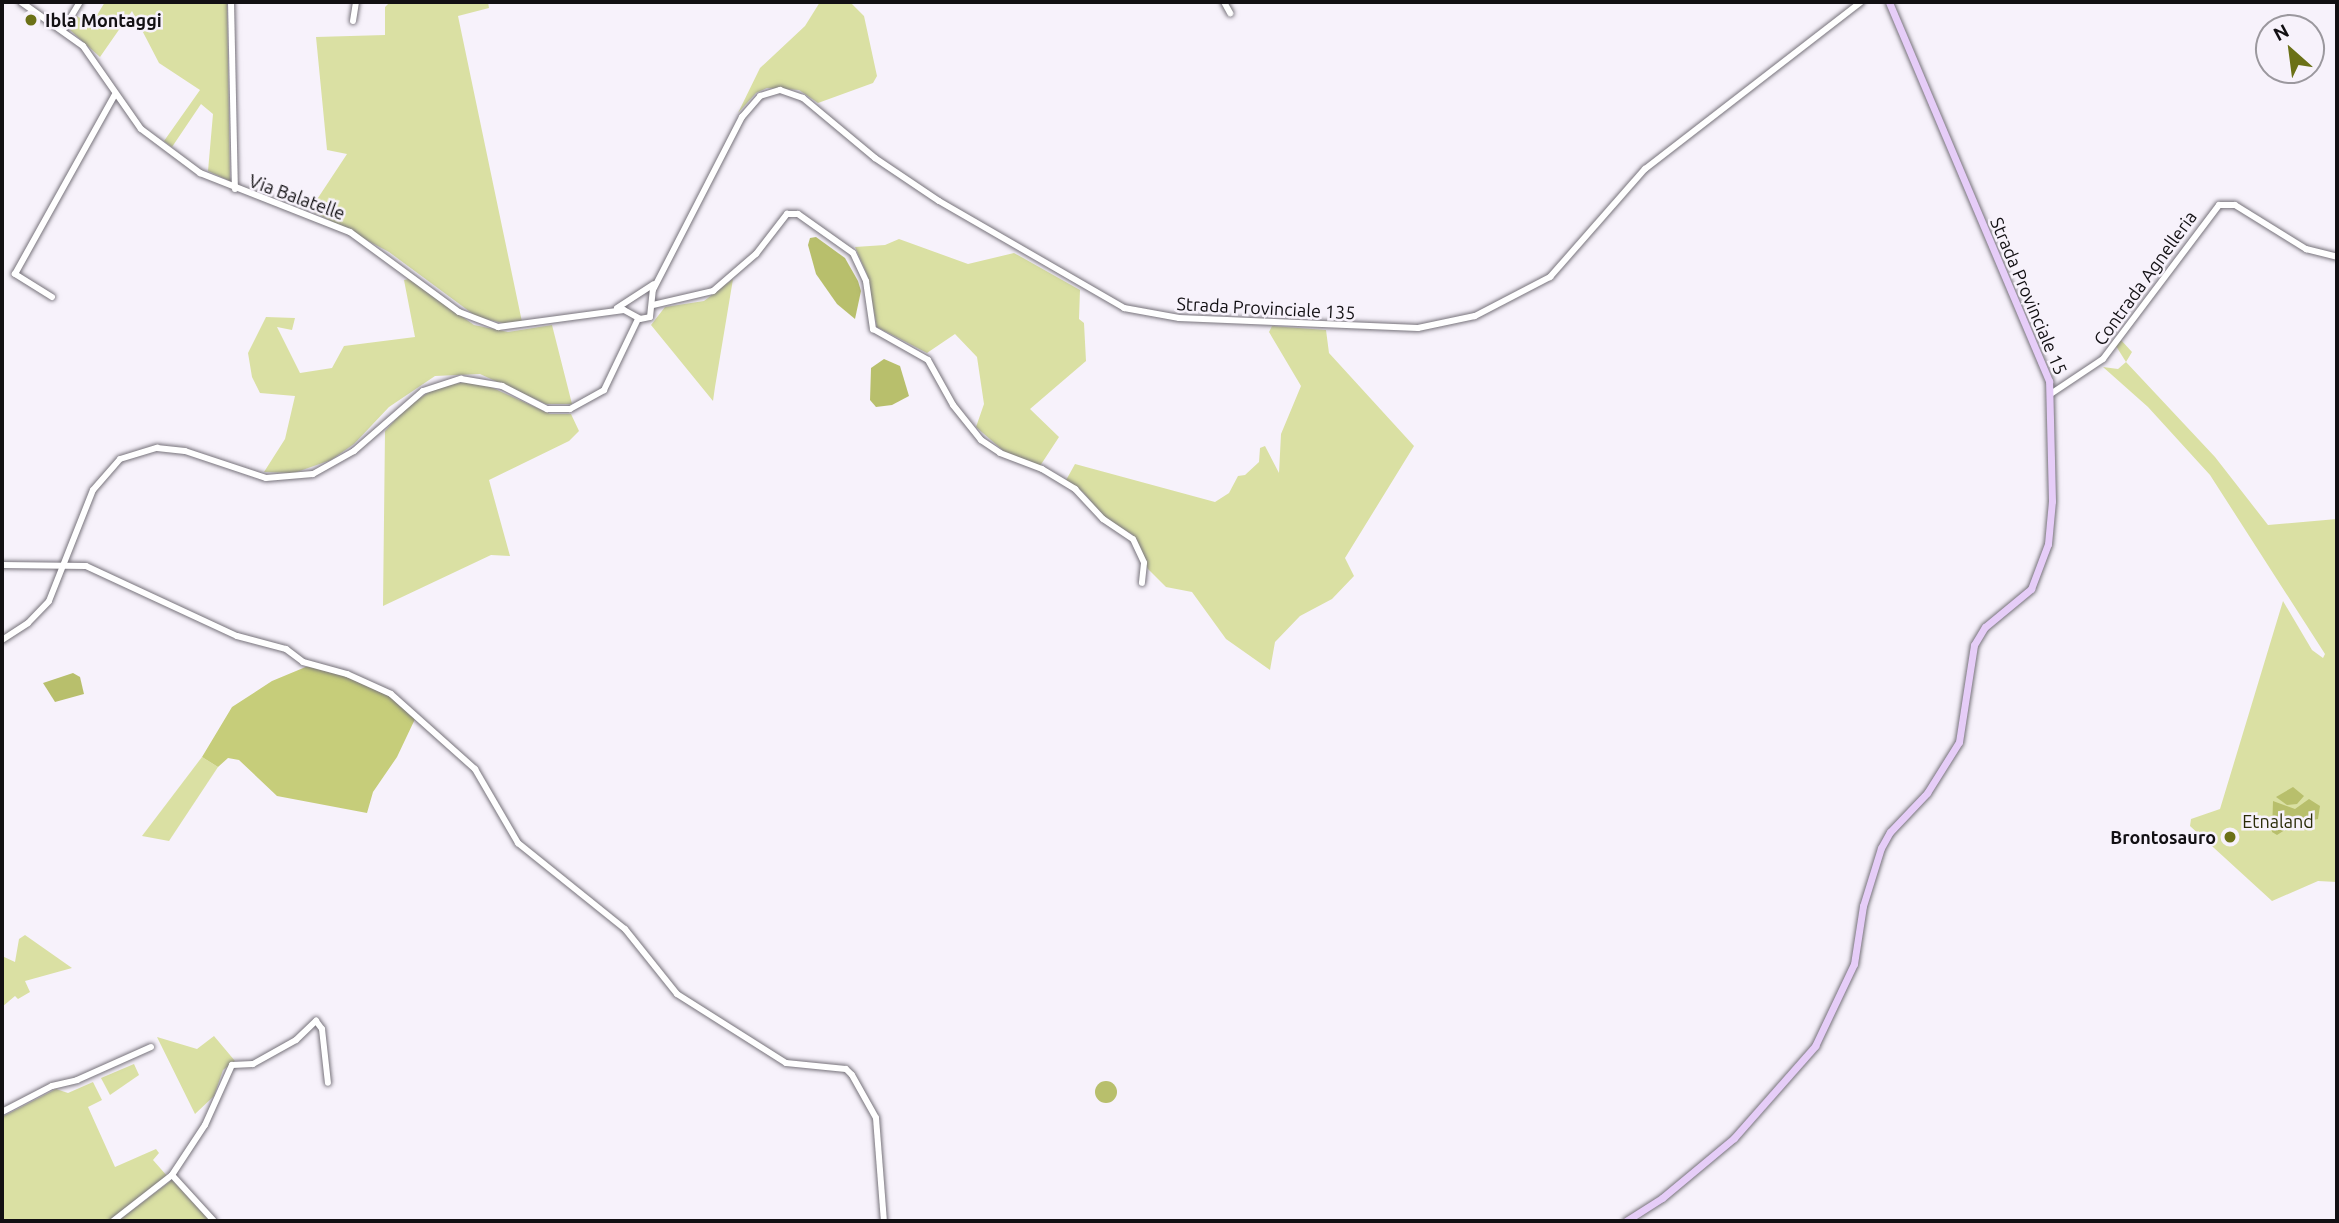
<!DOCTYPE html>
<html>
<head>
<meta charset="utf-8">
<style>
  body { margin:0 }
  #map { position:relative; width:2339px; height:1223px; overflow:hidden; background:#f7f2fb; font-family:Ubuntu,sans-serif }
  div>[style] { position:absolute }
  .green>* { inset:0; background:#dae0a3 }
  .forest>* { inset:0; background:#c6cd7a }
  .water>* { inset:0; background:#b8bf6c }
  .round { border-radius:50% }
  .roads { filter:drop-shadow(0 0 2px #77737b) drop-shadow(0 0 2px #77737b) }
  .minor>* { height:6px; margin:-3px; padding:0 3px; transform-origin:3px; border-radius:3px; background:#fff }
  .major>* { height:7px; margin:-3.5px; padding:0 3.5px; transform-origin:3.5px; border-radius:3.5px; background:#e6cdf8 }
  .dots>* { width:19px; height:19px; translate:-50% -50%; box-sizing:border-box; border:4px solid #f7f2fb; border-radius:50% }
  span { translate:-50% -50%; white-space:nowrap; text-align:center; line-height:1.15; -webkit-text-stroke:5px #f7f2fb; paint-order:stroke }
  .poi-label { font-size:18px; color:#121013; font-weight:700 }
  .left { translate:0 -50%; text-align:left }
  .right { translate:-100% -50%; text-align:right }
  .street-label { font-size:18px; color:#121013 }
  .park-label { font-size:18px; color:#2a2c08 }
  .frame { position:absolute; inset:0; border:4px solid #121013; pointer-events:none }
  .north { position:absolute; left:2255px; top:14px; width:70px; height:70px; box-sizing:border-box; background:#f7f2fb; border:2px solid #9b989e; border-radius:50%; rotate:332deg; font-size:19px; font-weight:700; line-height:28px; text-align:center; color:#121013 }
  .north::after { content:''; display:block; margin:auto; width:24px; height:32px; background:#6b7117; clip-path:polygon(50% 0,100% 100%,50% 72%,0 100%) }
</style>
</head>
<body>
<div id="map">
  <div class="green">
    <i style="clip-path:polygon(105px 2px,227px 2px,230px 181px,208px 171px,213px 114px,201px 104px,172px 147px,164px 141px,200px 90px,159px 63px,132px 11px,100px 57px,70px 30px,77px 16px,91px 25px)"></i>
    <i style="clip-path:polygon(390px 2px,488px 2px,489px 8px,458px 16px,522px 322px,507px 324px,477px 317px,389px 252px,310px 210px,347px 154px,327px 150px,316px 37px,385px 35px,385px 7px)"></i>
    <i style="clip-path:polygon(820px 2px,850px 2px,864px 16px,877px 76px,873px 83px,818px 103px,799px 90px,767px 88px,756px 93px,738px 113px,760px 68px,805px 26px)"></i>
    <i style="clip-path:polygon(899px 239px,968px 264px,1014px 253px,1080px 290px,1079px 319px,1084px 323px,1086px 361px,1030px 409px,1059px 437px,1040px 466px,1006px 453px,976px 427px,984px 404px,977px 357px,955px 334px,927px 353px,877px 327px,867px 274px,855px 247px,885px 245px)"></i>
    <i style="clip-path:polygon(409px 279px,474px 325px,508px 332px,552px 325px,572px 404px,546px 404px,480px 374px,435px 376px,389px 407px,354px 444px,331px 460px,294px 473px,264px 472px,285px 439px,295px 396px,260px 393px,252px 377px,248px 353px,266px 317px,295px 318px,292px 330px,277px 327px,300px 373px,332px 368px,344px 346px,415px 337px,404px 280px)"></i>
    <i style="clip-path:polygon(733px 279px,715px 387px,713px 401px,651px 325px,665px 307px,704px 301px)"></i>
    <i style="clip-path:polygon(1272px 326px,1326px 330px,1329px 353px,1414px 446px,1345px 558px,1354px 576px,1332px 599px,1300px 616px,1275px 642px,1270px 670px,1226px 639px,1192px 592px,1166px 587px,1148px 569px,1133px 535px,1107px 520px,1083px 492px,1065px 482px,1075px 464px,1215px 502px,1229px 493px,1238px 476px,1245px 475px,1259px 462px,1260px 448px,1265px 446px,1279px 473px,1281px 434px,1301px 386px,1269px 332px)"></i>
    <i style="clip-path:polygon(2121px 340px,2132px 352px,2126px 362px,2215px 457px,2268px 525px,2337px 519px,2337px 882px,2318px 881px,2272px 901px,2190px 826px,2191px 819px,2220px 809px,2283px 601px,2312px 650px,2323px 658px,2325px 654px,2210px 475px,2148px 407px,2103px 367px,2118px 369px,2126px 362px,2116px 346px)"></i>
    <i style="clip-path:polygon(465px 382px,482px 383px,550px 414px,571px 414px,579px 431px,569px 441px,489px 480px,510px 556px,491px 555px,383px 606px,385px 431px,407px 407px,435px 388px)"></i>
    <i style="clip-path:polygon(202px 757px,218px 767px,169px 841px,142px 836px)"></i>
    <i style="clip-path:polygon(25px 935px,72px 968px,25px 981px,30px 992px,18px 999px,15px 996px,2px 1007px,2px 956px,15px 962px,19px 939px)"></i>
    <i style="clip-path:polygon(214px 1036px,235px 1061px,223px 1070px,214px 1096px,195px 1114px,157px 1037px,197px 1049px)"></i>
    <i style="clip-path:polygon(134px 1064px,139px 1075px,110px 1095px,101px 1078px)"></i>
    <i style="clip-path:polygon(93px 1082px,102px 1100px,88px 1107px,115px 1167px,156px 1149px,159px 1153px,153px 1160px,168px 1177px,110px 1221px,4px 1221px,2px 1117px,56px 1089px,68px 1093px)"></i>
    <i style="clip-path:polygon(172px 1180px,210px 1221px,118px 1221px)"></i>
  </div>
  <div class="forest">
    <i style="clip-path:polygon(308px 666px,346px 676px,389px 696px,415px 719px,397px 757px,373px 792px,367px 813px,277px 796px,239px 760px,228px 758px,218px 767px,202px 757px,232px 707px,272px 681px)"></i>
  </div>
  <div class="water">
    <i style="clip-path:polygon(816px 237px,845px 258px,858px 281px,861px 291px,855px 319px,837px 304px,816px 274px,808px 245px,810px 238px)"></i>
    <i style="clip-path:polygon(884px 359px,900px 366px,909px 396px,892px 405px,876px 407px,870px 400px,871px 368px)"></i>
    <i style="clip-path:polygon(73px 673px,80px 677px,84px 694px,55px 702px,43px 683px)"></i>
    <i style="clip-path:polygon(2293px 787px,2304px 796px,2297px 804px,2287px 805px,2276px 797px)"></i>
    <i style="clip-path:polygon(2309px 799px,2320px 806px,2318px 819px,2294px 824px,2277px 835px,2272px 832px,2273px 801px,2295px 809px)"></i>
    <i class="round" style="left:1095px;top:1081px;width:22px;height:22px"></i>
  </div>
  <div class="roads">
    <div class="minor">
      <i style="left:21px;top:2px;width:76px;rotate:35.4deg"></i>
      <i style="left:83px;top:46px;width:101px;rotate:55.1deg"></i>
      <i style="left:141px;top:129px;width:74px;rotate:36.7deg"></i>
      <i style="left:200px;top:173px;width:161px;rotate:21.5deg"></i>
      <i style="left:350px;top:232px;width:135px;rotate:36.3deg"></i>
      <i style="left:459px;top:312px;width:42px;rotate:21deg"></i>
      <i style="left:498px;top:327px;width:127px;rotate:-7.7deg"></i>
      <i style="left:624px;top:310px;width:18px;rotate:29deg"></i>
      <i style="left:640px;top:319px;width:10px;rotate:-11deg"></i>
      <i style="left:650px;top:317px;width:27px;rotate:-84deg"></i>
      <i style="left:653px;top:290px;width:195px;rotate:-62.8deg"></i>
      <i style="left:742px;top:117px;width:28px;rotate:-49deg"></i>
      <i style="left:760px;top:96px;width:21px;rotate:-17deg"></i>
      <i style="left:780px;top:90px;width:24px;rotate:19deg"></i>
      <i style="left:803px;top:98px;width:94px;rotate:39.8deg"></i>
      <i style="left:875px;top:158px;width:77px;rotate:33.9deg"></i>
      <i style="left:939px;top:201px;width:214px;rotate:30deg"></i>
      <i style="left:1124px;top:308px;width:56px;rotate:10.3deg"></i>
      <i style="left:1179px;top:318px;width:239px;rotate:2.4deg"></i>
      <i style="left:1418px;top:328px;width:58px;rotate:-11.9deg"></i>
      <i style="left:1475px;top:316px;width:85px;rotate:-27.5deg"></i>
      <i style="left:1550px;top:277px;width:144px;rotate:-48.7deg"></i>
      <i style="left:1645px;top:169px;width:273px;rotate:-37.7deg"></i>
      <i style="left:231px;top:2px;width:187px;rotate:88.8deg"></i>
      <i style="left:1224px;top:2px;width:13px;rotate:61deg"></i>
      <i style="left:353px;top:21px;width:19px;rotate:-81deg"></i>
      <i style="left:63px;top:30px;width:33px;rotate:-59deg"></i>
      <i style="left:52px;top:297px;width:44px;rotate:-148.1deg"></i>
      <i style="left:15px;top:274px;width:206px;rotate:-60.9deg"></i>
      <i style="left:653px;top:305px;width:62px;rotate:-13.1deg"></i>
      <i style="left:713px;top:291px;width:57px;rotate:-40.7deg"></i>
      <i style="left:756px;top:254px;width:51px;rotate:-52.2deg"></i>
      <i style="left:787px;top:214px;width:11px"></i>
      <i style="left:798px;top:214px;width:67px;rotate:35.3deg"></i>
      <i style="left:853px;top:253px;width:31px;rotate:65deg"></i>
      <i style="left:866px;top:281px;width:49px;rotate:81.7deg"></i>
      <i style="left:873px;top:329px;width:63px;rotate:29.4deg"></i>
      <i style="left:928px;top:360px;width:51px;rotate:60.9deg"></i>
      <i style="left:953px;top:405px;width:45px;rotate:51.3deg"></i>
      <i style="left:981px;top:440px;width:23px;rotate:34deg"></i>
      <i style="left:1000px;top:453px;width:45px;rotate:20.9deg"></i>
      <i style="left:1042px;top:469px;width:39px;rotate:31deg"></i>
      <i style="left:1075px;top:489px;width:41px;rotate:47deg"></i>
      <i style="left:1103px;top:519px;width:36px;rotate:34deg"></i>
      <i style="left:1133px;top:539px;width:26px;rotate:65deg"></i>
      <i style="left:1144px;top:563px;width:20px;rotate:96deg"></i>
      <i style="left:617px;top:308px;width:44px;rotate:-33deg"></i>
      <i style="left:2052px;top:393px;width:61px;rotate:-33.7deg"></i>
      <i style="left:2103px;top:359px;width:193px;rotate:-53deg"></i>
      <i style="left:2219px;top:205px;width:16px"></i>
      <i style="left:2235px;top:205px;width:84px;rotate:31.8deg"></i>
      <i style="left:2306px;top:249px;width:32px;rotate:14deg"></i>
      <i style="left:2px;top:565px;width:84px;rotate:0.7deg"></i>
      <i style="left:86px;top:566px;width:166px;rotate:24.9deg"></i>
      <i style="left:237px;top:636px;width:51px;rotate:14.9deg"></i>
      <i style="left:286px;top:649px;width:21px;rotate:37deg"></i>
      <i style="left:303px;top:662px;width:46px;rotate:15.3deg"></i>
      <i style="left:347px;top:674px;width:48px;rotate:24.4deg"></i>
      <i style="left:391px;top:694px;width:113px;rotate:41.8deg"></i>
      <i style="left:475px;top:769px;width:86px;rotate:59.8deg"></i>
      <i style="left:518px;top:843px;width:137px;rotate:38.8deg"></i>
      <i style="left:625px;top:929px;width:83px;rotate:51.3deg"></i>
      <i style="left:677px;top:994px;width:129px;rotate:32.3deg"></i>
      <i style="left:786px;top:1063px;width:60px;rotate:5.7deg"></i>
      <i style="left:846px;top:1069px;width:8px;rotate:45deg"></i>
      <i style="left:852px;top:1075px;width:49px;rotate:60.8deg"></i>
      <i style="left:876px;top:1118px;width:103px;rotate:85.6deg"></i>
      <i style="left:2px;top:640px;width:31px;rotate:-33deg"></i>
      <i style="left:28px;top:623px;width:30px;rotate:-46deg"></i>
      <i style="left:49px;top:601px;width:119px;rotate:-68.4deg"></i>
      <i style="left:93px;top:490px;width:41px;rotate:-48.9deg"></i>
      <i style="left:120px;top:459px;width:39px;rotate:-17deg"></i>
      <i style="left:157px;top:448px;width:28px;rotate:6deg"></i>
      <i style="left:185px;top:451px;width:85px;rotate:18.4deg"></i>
      <i style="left:266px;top:478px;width:47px;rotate:-4.9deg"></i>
      <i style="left:313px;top:474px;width:47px;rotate:-29.3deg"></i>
      <i style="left:354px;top:451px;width:91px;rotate:-41deg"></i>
      <i style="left:423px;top:391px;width:40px;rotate:-18deg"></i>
      <i style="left:461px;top:379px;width:42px;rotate:9.7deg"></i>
      <i style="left:502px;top:386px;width:51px;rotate:27.1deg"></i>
      <i style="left:547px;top:409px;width:23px"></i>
      <i style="left:570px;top:409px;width:39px;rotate:-29deg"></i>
      <i style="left:604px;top:390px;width:79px;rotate:-64.4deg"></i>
      <i style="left:2px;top:1112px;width:56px;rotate:-27.5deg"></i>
      <i style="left:52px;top:1086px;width:26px;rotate:-13deg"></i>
      <i style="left:77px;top:1080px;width:81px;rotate:-24deg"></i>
      <i style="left:172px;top:1175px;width:62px;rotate:47.6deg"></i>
      <i style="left:113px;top:1221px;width:75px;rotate:-37.9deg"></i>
      <i style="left:172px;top:1175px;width:60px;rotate:-56.6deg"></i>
      <i style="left:205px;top:1125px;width:66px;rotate:-65.8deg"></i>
      <i style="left:232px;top:1065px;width:21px;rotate:-3deg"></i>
      <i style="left:253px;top:1064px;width:49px;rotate:-29.2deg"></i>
      <i style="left:296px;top:1040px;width:28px;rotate:-44deg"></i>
      <i style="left:316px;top:1021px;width:10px;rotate:53deg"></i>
      <i style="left:322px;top:1029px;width:54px;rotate:83.7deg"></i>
    </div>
    <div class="major">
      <i style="left:1626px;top:1221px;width:43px;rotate:-32.6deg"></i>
      <i style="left:1662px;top:1198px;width:94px;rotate:-39.8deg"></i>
      <i style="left:1734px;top:1138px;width:123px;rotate:-48.6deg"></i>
      <i style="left:1815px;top:1046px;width:91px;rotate:-64.6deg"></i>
      <i style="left:1854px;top:964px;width:59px;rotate:-81.2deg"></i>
      <i style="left:1863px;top:906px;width:61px;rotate:-72.8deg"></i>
      <i style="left:1881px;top:848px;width:18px;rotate:-61deg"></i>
      <i style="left:1890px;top:832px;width:54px;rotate:-46.5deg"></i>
      <i style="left:1927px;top:793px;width:60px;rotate:-57.9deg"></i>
      <i style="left:1959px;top:742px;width:98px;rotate:-81.2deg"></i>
      <i style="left:1974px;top:645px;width:21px;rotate:-59deg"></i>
      <i style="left:1985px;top:627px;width:60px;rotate:-39.6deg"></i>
      <i style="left:2031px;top:589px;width:48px;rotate:-69.3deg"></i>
      <i style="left:2048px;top:544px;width:43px;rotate:-84.7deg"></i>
      <i style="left:2052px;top:501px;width:120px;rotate:-91.4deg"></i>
      <i style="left:2049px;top:381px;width:411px;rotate:-112.9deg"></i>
    </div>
  </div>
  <div class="dots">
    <i style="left:31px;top:20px;background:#6b7117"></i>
    <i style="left:2230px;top:837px;background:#6b7117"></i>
  </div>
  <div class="poi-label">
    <span class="left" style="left:45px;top:20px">Ibla Montaggi</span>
    <span class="right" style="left:2216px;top:837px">Brontosauro</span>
  </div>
  <div class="street-label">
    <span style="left:297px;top:197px;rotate:20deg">Via Balatelle</span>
    <span style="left:2145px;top:278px;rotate:-54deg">Contrada Agnelleria</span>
    <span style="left:2029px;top:296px;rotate:67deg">Strada Provinciale 15</span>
    <span style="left:1266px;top:308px;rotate:3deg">Strada Provinciale 135</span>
  </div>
  <div class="park-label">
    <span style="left:2278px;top:821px">Etnaland</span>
  </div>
  <div class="frame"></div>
  <div class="north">N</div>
</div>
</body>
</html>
